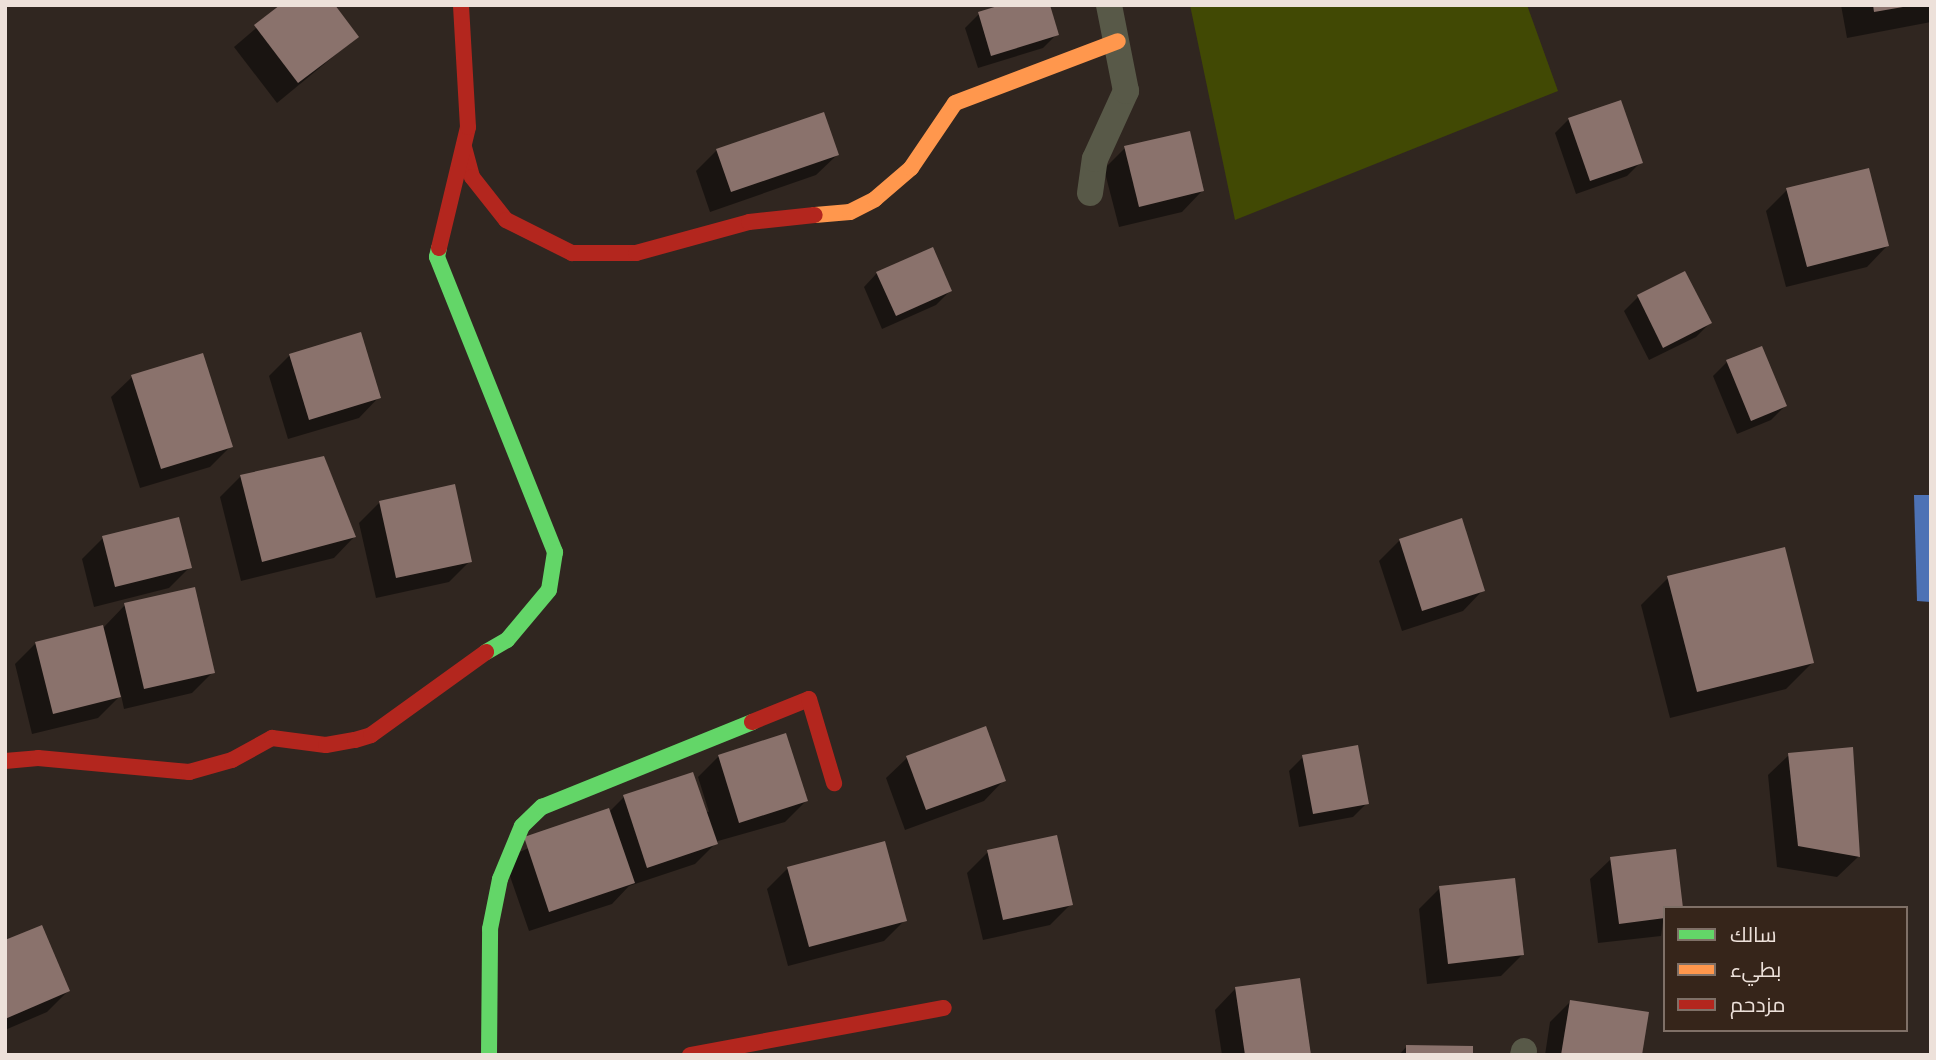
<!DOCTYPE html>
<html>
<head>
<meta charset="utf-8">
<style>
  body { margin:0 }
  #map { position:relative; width:1936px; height:1060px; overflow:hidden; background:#302620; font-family:"Varela Round",Cairo,sans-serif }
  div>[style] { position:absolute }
  .green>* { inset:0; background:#414904 }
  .water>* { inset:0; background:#4d72b5 }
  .shadow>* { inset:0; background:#0007 }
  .building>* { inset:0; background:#8a726c }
  .street>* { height:26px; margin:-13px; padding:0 13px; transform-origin:13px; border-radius:13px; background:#585948 }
  .fast>* { height:16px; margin:-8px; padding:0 8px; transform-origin:8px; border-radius:8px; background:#63d668 }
  .slow>* { height:16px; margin:-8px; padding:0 8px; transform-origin:8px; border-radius:8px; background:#ff974d }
  .jam>* { height:16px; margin:-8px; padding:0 8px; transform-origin:8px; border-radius:8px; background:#b3261e }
  span { translate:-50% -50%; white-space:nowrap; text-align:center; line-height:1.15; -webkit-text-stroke:7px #36251a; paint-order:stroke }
  .frame { position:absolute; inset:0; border:7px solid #ede1da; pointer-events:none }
  .legend { position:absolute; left:1663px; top:906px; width:245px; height:126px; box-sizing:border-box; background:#36251a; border:2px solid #7f7067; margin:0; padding:9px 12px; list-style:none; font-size:21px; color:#ede1da }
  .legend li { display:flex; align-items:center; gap:14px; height:35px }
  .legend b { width:35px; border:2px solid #7f7067 }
</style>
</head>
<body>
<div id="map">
  <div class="green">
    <i style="clip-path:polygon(1190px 5px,1527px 5px,1558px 91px,1235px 220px)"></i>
  </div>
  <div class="water">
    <i style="clip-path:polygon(1914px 495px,1931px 495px,1931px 602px,1917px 601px)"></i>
  </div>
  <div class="shadow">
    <i style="clip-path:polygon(283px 5px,357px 37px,277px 103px,234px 47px)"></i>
    <i style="clip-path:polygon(1841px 5px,1931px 5px,1931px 22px,1847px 38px)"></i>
    <i style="clip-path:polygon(979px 14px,1057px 34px,1043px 48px,978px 68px,965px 28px)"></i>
    <i style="clip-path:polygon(1569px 119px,1641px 162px,1627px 176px,1576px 194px,1555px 133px)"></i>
    <i style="clip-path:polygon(1125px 148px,1202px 191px,1182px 212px,1119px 227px,1104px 169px)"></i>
    <i style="clip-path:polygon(717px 150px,837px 155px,816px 175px,710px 212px,696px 171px)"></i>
    <i style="clip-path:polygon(1787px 190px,1887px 246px,1867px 267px,1786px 287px,1766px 211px)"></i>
    <i style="clip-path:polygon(877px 273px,950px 291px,936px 305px,882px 329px,864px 287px)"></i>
    <i style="clip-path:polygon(1638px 297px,1710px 323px,1696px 337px,1649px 360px,1624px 311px)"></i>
    <i style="clip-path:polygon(290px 355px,379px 397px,359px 418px,288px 439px,269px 376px)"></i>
    <i style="clip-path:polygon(1727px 362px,1785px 406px,1771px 420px,1737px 434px,1713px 376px)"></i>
    <i style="clip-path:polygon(132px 377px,231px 446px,210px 467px,140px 488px,111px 397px)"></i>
    <i style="clip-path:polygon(241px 476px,354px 537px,334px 558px,241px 581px,220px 497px)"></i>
    <i style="clip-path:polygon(380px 502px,470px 561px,449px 582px,376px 598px,359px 523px)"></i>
    <i style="clip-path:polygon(103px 538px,190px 567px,169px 588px,94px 607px,82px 559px)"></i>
    <i style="clip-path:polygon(1400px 540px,1483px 590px,1463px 611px,1402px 631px,1379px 561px)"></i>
    <i style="clip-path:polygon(1668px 578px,1813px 662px,1786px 689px,1670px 718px,1641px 605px)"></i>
    <i style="clip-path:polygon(125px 605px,213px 672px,192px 693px,124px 709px,121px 695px,98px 718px,32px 734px,15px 664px,36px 643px,104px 627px)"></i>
    <i style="clip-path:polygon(985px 729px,1004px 780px,984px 801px,905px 830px,886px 778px,907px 758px)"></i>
    <i style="clip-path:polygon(1851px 749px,1858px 857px,1837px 877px,1777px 867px,1768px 775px,1789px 755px)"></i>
    <i style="clip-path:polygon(719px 756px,806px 801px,785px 822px,718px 841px,695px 864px,629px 886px,612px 904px,529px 931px,504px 859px,609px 812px,624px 797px,709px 812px,698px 777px)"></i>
    <i style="clip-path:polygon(1303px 757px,1367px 803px,1353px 817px,1299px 827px,1289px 771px)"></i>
    <i style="clip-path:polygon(988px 852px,1071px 904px,1050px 925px,983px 940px,967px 873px)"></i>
    <i style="clip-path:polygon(1611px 859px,1665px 908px,1661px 936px,1598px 943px,1590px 879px)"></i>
    <i style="clip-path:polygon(788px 868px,905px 920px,884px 941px,788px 966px,767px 889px)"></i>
    <i style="clip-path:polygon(1440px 888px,1522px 955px,1501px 976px,1427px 984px,1419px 909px)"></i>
    <i style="clip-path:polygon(5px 942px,68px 991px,47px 1012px,5px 1030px)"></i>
    <i style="clip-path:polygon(1235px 989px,1310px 1055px,1222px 1055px,1215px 1010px)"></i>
    <i style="clip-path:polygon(1570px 1002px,1641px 1055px,1545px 1055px,1550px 1022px)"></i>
    <i style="clip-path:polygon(1407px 1046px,1471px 1055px,1399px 1055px)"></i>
  </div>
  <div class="building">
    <i style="clip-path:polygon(280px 5px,335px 5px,359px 37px,298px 83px,254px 25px)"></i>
    <i style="clip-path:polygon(1001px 5px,1050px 5px,1059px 35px,991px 56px,978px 12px)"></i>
    <i style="clip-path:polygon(1873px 5px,1903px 5px,1903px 7px,1874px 12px)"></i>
    <i style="clip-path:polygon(1621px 100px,1643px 163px,1590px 181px,1568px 118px)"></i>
    <i style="clip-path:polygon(824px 112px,839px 155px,731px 192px,716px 149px)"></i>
    <i style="clip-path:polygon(1190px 131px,1204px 191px,1139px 207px,1124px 146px)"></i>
    <i style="clip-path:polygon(1869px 168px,1889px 246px,1807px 267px,1786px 188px)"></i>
    <i style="clip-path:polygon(933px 247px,952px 291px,896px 316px,876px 272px)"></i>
    <i style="clip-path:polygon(1685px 271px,1712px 323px,1663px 348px,1637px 295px)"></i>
    <i style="clip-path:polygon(361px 332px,381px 398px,309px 420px,289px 354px)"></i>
    <i style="clip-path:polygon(1762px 346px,1787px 406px,1751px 421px,1726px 360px)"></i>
    <i style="clip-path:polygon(203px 353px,233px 447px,161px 469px,131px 375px)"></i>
    <i style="clip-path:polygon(324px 456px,356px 537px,262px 562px,240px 475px)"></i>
    <i style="clip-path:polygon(455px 484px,472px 562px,396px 578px,379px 501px)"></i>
    <i style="clip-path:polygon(179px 517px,192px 568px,115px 587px,102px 536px)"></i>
    <i style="clip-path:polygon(1462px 518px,1485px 591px,1422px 611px,1399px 539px)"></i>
    <i style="clip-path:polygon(1785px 547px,1814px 663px,1697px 692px,1667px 576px)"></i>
    <i style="clip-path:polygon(195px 587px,215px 673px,144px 689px,124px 603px)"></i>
    <i style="clip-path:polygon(103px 625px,121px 697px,53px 714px,35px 642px)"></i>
    <i style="clip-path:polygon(986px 726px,1006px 781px,926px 810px,906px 756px)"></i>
    <i style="clip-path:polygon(786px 733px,808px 801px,739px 823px,718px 755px)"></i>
    <i style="clip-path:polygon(1358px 745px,1369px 804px,1313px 814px,1302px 755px)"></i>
    <i style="clip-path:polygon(1853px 747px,1860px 857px,1798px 846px,1788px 753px)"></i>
    <i style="clip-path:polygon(693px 772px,718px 844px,647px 868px,623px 795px)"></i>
    <i style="clip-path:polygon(609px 808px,635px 883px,549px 912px,524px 837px)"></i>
    <i style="clip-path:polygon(1057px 835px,1073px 905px,1003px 920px,987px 850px)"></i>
    <i style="clip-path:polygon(885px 841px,907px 921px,809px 947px,787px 867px)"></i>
    <i style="clip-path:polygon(1676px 849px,1683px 908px,1665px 908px,1665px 918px,1619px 924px,1610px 857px)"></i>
    <i style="clip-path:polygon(1515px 878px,1524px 955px,1448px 964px,1439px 886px)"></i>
    <i style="clip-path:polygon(42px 925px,70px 991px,5px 1019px,5px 940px)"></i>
    <i style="clip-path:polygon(1300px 978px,1311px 1055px,1245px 1055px,1235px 987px)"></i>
    <i style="clip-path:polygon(1570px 1000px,1649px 1012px,1642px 1055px,1561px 1055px)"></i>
    <i style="clip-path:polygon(1406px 1045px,1473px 1046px,1473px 1055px,1406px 1055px)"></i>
  </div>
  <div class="street">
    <i style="left:1090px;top:193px;width:34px;rotate:-82deg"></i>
    <i style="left:1095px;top:159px;width:75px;rotate:-65.5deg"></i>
    <i style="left:1126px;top:91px;width:88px;rotate:-101.2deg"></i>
    <i style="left:1523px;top:1055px;width:4px;rotate:-76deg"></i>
  </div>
  <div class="fast">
    <i style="left:439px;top:248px;width:9px;rotate:103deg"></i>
    <i style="left:437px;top:257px;width:318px;rotate:68.2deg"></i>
    <i style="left:555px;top:552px;width:38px;rotate:99deg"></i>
    <i style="left:549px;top:590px;width:65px;rotate:130deg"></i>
    <i style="left:507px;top:640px;width:24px;rotate:150deg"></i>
    <i style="left:489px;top:1055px;width:126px;rotate:-89.5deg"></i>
    <i style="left:490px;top:929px;width:51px;rotate:-78.7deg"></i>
    <i style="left:500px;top:879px;width:57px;rotate:-67.5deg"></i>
    <i style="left:522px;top:826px;width:28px;rotate:-44deg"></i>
    <i style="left:542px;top:807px;width:227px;rotate:-22deg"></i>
  </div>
  <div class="slow">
    <i style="left:815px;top:215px;width:35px;rotate:-5deg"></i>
    <i style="left:850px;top:212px;width:28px;rotate:-27deg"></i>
    <i style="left:875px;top:199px;width:48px;rotate:-40.7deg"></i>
    <i style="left:911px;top:168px;width:78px;rotate:-55.9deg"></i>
    <i style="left:955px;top:103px;width:174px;rotate:-20.8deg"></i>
  </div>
  <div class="jam">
    <i style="left:464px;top:147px;width:31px;rotate:75deg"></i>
    <i style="left:472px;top:177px;width:55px;rotate:51.7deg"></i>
    <i style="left:506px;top:220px;width:74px;rotate:26.6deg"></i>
    <i style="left:572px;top:253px;width:64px"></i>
    <i style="left:636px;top:253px;width:117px;rotate:-15.3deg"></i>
    <i style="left:749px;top:222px;width:66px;rotate:-6.1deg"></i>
    <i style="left:439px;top:248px;width:124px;rotate:-76.5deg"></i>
    <i style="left:468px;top:127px;width:122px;rotate:-93.3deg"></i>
    <i style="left:752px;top:722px;width:61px;rotate:-22deg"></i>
    <i style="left:809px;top:699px;width:88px;rotate:73.4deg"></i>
    <i style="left:5px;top:761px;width:33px;rotate:-5deg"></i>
    <i style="left:38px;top:758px;width:152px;rotate:5.3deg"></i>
    <i style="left:189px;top:772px;width:45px;rotate:-15.6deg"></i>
    <i style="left:232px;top:760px;width:46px;rotate:-28.8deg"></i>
    <i style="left:272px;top:738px;width:54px;rotate:7.4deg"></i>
    <i style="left:326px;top:745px;width:29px;rotate:-10deg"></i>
    <i style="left:355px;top:740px;width:17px;rotate:-17deg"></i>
    <i style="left:371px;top:735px;width:142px;rotate:-35.8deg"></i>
    <i style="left:690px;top:1055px;width:258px;rotate:-10.5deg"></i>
  </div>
  <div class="frame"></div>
  <ul class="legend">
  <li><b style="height:9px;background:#63d668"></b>سالك</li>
  <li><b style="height:9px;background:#ff974d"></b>بطيء</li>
  <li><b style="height:9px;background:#b3261e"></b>مزدحم</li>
  </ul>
</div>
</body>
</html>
